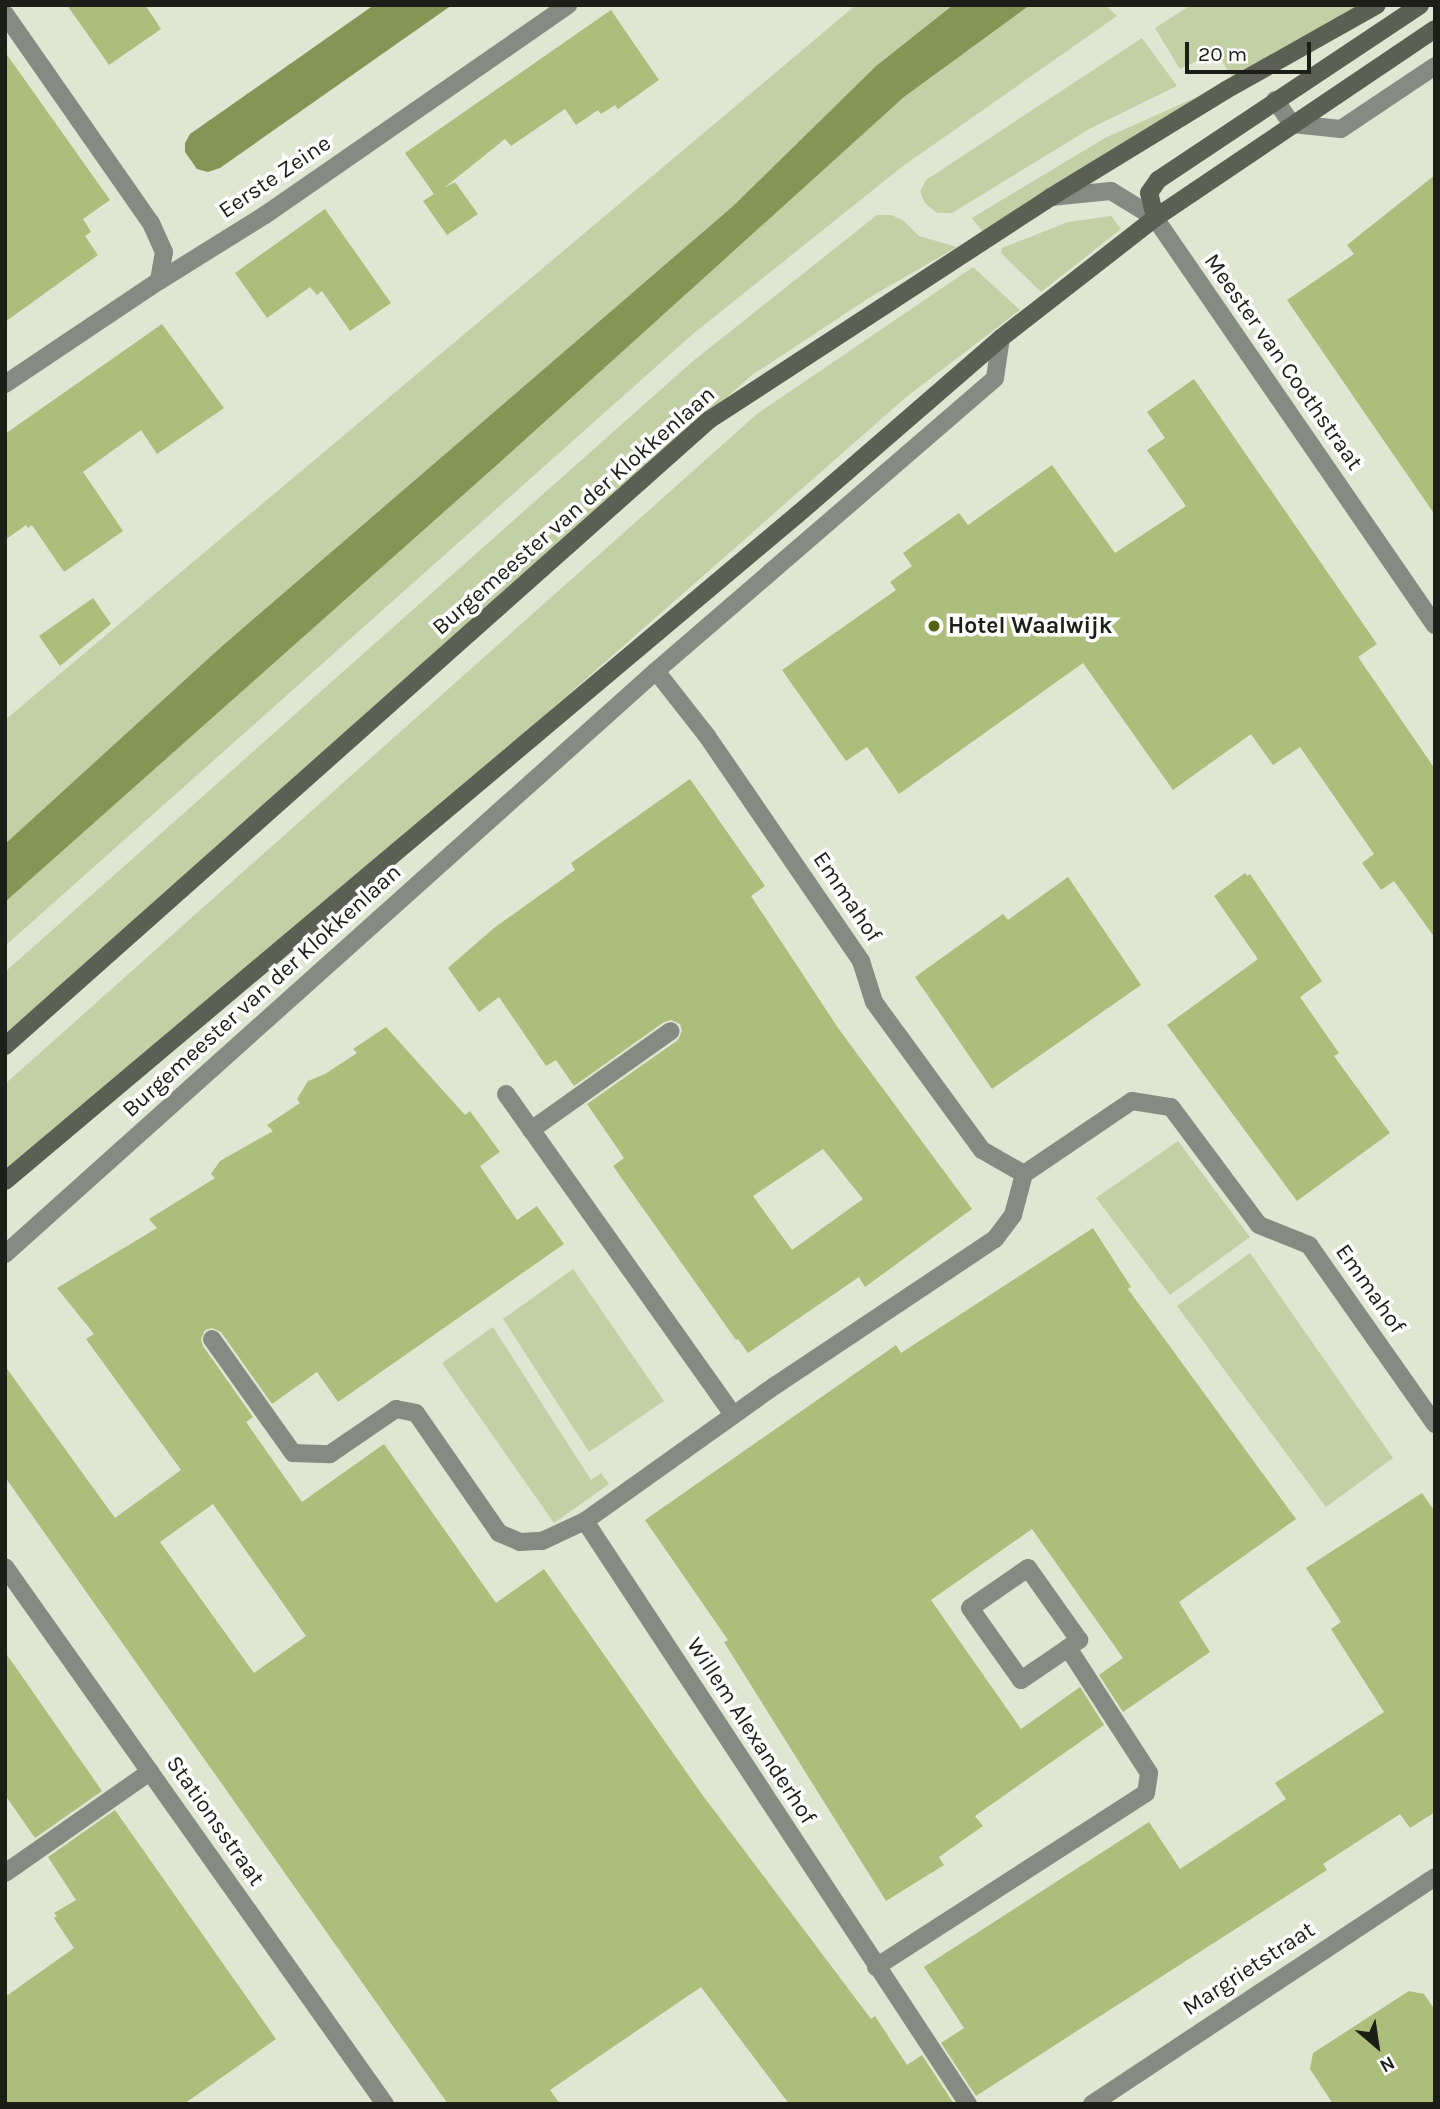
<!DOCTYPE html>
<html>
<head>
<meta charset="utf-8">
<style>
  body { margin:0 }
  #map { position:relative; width:1440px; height:2109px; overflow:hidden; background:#e0e6d2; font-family:Karla,sans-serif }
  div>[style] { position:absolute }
  .green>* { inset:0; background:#c3cfa5 }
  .water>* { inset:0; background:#859555 }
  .building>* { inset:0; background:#adbe7c }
  .service>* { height:18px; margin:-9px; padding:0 9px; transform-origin:9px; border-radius:9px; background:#878a82 }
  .minor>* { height:18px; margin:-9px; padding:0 9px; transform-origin:9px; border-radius:9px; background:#878a82 }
  .tertiary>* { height:18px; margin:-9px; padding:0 9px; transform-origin:9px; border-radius:9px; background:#878a82 }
  .secondary>* { height:18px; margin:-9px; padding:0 9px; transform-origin:9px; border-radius:9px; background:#5c6054 }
  .dots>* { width:19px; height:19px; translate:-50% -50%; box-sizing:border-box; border:4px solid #fff; border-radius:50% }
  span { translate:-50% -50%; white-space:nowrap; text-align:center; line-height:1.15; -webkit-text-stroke:7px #fff; paint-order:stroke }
  .street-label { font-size:23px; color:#1c1e17 }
  .poi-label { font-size:23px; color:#1c1e17; font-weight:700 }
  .left { translate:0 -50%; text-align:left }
  .frame { position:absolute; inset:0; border:7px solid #1c1e17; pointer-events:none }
  .north { position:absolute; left:1342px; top:2011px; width:70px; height:70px; -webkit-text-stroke:5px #fff; paint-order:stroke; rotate:151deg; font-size:19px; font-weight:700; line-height:28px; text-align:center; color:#1c1e17 }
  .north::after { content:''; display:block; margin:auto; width:24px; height:32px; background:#1c1e17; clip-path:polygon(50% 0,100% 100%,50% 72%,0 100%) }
  .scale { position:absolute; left:1185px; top:42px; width:126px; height:32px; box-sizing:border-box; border:4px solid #1c1e17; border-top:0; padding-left:9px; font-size:21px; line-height:24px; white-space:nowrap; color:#1c1e17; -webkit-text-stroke:5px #fff; paint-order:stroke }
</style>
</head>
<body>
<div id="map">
  <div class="green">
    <i style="clip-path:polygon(856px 5px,953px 5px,876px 66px,732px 207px,221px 647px,5px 844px,5px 720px)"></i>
    <i style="clip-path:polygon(1030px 5px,1105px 5px,1117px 16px,903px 166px,694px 333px,5px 946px,5px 902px,507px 456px,904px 97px)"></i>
    <i style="clip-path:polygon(1191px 5px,1362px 5px,1233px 78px,1216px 52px,1180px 69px,1155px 28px)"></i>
    <i style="clip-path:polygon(1142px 38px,1177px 86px,1091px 128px,952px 213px,937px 213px,925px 203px,920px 192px,926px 180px)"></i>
    <i style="clip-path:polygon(1199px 96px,983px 232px,972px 218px,1105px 138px)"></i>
    <i style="clip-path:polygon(877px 215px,891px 215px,903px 220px,919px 236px,957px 247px,872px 296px,752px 375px,5px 1037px,5px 972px,693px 361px)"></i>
    <i style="clip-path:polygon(1111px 216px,1121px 229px,1041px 292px,1001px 253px,1002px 248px,1068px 222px)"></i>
    <i style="clip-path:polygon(973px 267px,1020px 310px,905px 398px,320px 913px,5px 1170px,5px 1084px,757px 414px)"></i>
    <i style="clip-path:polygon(1178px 1141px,1250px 1237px,1170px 1295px,1096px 1198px)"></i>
    <i style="clip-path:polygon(1250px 1253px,1393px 1458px,1326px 1507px,1177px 1306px)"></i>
    <i style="clip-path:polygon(573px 1269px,664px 1401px,589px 1452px,503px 1319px)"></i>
    <i style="clip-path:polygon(493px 1327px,591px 1480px,601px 1473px,609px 1484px,554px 1523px,442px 1363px)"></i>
  </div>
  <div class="water">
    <i style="clip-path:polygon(374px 5px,452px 5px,220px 168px,208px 172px,197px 169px,185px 152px,185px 143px,190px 134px)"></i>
    <i style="clip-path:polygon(953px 5px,1030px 5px,904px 97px,507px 456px,5px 902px,5px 844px,221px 647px,732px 207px,876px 66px)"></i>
  </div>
  <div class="building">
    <i style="clip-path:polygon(67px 5px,145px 5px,161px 29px,109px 65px)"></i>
    <i style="clip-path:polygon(611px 10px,659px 80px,618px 109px,615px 105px,601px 114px,598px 110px,576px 125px,565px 109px,511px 146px,505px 139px,444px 188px,455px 182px,478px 214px,447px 235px,423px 201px,434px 194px,405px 153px)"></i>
    <i style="clip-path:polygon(5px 52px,110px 200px,83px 219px,91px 232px,85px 236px,98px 255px,5px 322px)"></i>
    <i style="clip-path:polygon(1435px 175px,1435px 515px,1287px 300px,1354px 254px,1347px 245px)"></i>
    <i style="clip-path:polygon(325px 209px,391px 303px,350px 331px,322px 291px,317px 295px,310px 287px,267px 318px,235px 273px)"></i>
    <i style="clip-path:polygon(162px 324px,224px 408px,157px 454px,141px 430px,83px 472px,123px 531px,64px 572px,32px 525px,28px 528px,26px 525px,5px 540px,5px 434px)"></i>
    <i style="clip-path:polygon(1194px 379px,1377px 644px,1358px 657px,1435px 769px,1435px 938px,1394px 881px,1381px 890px,1362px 863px,1374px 854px,1300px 747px,1273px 765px,1251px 734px,1173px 790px,1083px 663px,899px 794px,867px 747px,846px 761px,782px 670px,896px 590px,890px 582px,912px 566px,903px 553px,959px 513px,968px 525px,1052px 465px,1115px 553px,1186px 506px,1147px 450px,1165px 438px,1147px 412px)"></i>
    <i style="clip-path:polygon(93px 598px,111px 624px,60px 666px,39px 636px)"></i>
    <i style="clip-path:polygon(evenodd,690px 779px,765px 886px,751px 896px,796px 964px,838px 1028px,972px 1209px,865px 1287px,859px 1277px,748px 1353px,738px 1339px,736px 1340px,613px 1166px,624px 1158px,587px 1104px,678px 1040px,682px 1031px,680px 1024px,671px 1020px,664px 1022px,574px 1086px,556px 1060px,546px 1066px,499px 997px,479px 1012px,448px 968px,494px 928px,575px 870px,571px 863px,690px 779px,823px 1149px,863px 1199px,792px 1250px,753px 1196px,823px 1149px)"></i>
    <i style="clip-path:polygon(1245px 873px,1247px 876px,1250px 874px,1322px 981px,1300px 997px,1339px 1053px,1334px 1056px,1390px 1133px,1297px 1201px,1167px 1025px,1258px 959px,1214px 896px)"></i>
    <i style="clip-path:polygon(1068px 877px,1141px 985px,992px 1089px,915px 977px,1003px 914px,1008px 920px)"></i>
    <i style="clip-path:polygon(evenodd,386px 1027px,465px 1115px,470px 1111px,500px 1152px,480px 1166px,517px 1220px,537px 1206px,564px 1244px,338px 1402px,317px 1372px,272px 1404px,221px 1332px,212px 1328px,205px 1330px,201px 1339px,203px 1346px,253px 1417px,246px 1422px,302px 1502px,384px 1444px,496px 1603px,544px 1569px,701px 1793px,871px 2019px,875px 2016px,907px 2065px,922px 2055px,954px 2104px,789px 2104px,701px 1987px,550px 2090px,560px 2104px,448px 2104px,5px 1477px,5px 1366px,115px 1518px,181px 1470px,86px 1339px,94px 1334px,57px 1288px,157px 1228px,149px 1219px,215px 1178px,211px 1174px,220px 1161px,273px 1131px,267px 1125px,300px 1103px,297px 1099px,308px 1081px,325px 1074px,357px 1053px,353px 1049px,386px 1027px,213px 1504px,306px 1636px,254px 1673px,160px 1542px,213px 1504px)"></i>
    <i style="clip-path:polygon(1093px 1228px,1131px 1287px,1128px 1289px,1296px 1519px,1179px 1602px,1210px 1652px,1123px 1712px,1099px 1675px,1123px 1658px,1032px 1529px,931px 1600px,1021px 1729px,1080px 1687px,1104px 1725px,975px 1816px,983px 1826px,939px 1857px,944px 1865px,886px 1901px,724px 1642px,728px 1640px,645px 1520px,896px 1345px,901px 1353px)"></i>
    <i style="clip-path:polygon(1422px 1493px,1435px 1512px,1435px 1812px,1410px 1828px,1400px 1814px,1323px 1864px,1327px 1870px,976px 2096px,941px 2043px,964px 2028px,924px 1967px,1149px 1822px,1180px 1869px,1286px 1799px,1275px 1783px,1384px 1712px,1331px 1629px,1341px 1622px,1306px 1568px)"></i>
    <i style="clip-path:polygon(5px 1652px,102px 1791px,35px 1838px,5px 1795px)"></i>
    <i style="clip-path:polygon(115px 1810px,276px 2039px,184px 2104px,5px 2104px,5px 1997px,74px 1948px,54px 1918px,57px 1916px,54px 1913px,76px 1900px,48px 1857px)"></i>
    <i style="clip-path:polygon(1409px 1991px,1424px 1994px,1435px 2010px,1435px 2104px,1333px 2104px,1310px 2069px,1313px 2053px)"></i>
  </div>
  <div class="service">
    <i style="left:531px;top:1130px;width:171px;rotate:-35.3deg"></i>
    <i style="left:212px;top:1339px;width:140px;rotate:54.6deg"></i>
    <i style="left:293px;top:1453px;width:37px;rotate:2deg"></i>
  </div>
  <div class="minor">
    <i style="left:5px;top:14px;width:255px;rotate:55.1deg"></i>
    <i style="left:151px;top:223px;width:32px;rotate:66deg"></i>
    <i style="left:164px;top:252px;width:29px;rotate:100deg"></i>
    <i style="left:1275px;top:100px;width:29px;rotate:55deg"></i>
    <i style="left:1292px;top:124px;width:49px;rotate:5.8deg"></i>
    <i style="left:1341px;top:129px;width:113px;rotate:-33.8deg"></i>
    <i style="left:5px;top:384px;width:185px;rotate:-33.8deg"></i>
    <i style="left:159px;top:281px;width:125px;rotate:-31.9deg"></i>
    <i style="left:265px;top:215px;width:369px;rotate:-34.7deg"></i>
    <i style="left:656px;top:671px;width:83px;rotate:51.9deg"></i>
    <i style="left:707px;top:736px;width:273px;rotate:55.6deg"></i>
    <i style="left:861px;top:961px;width:43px;rotate:72.4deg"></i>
    <i style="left:874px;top:1002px;width:183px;rotate:53.9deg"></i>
    <i style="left:982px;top:1150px;width:48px;rotate:29.7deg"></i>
    <i style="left:506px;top:1094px;width:393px;rotate:54.7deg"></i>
    <i style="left:5px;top:1254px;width:874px;rotate:-41.85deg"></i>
    <i style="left:656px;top:671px;width:448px;rotate:-40.8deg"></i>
    <i style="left:995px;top:378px;width:40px;rotate:-81.5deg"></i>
    <i style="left:330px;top:1454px;width:80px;rotate:-34.3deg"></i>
    <i style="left:396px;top:1409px;width:20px;rotate:11deg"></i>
    <i style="left:416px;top:1413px;width:146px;rotate:55.3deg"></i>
    <i style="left:499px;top:1533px;width:23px;rotate:23deg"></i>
    <i style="left:520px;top:1542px;width:22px;rotate:-3deg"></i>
    <i style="left:542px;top:1541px;width:47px;rotate:-24.9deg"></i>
    <i style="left:585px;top:1521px;width:234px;rotate:-35.5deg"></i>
    <i style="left:776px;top:1385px;width:263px;rotate:-33.7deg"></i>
    <i style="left:995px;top:1239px;width:30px;rotate:-53deg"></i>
    <i style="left:1013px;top:1215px;width:42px;rotate:-75deg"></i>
    <i style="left:1024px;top:1174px;width:130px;rotate:-34.1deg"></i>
    <i style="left:1132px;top:1101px;width:39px;rotate:9deg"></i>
    <i style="left:1171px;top:1107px;width:147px;rotate:53.3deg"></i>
    <i style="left:1259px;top:1225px;width:54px;rotate:21.8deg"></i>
    <i style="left:1309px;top:1245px;width:219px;rotate:54.9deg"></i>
    <i style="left:585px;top:1521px;width:698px;rotate:56.7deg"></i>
    <i style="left:5px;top:1567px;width:658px;rotate:54.72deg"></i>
    <i style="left:5px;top:1873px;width:177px;rotate:-34.9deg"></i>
    <i style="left:876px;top:1967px;width:321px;rotate:-32.8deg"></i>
    <i style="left:1146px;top:1793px;width:20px;rotate:-81deg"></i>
    <i style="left:1149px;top:1773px;width:149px;rotate:-122.9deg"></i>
    <i style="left:1068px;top:1648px;width:14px;rotate:-36deg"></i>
    <i style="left:1079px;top:1640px;width:88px;rotate:-125.3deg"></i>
    <i style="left:1028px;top:1568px;width:70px;rotate:145.4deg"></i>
    <i style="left:970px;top:1608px;width:88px;rotate:54.7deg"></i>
    <i style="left:1021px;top:1680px;width:57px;rotate:-34.2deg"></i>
    <i style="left:1092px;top:2104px;width:411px;rotate:-33.5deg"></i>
  </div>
  <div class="tertiary">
    <i style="left:1051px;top:197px;width:60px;rotate:-5.7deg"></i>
    <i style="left:1111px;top:191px;width:52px;rotate:31.5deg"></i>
    <i style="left:1155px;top:218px;width:494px;rotate:55.5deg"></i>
  </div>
  <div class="secondary">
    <i style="left:1155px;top:218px;width:26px;rotate:-103deg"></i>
    <i style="left:1149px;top:193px;width:16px;rotate:-55deg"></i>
    <i style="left:1158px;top:180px;width:315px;rotate:-33.7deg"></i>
    <i style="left:5px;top:1046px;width:942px;rotate:-41.64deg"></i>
    <i style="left:709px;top:420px;width:408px;rotate:-33.1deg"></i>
    <i style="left:1051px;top:197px;width:205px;rotate:-31.4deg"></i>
    <i style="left:1226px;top:90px;width:173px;rotate:-29.4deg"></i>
    <i style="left:5px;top:1181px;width:1036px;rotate:-40.07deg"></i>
    <i style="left:798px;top:514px;width:269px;rotate:-40.9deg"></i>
    <i style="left:1001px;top:338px;width:195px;rotate:-37.9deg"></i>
    <i style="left:1155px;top:218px;width:338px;rotate:-34deg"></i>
  </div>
  <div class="dots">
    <i style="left:934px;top:626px;background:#54640a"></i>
  </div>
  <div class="street-label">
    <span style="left:275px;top:177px;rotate:-34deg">Eerste Zeine</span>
    <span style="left:1283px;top:362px;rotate:55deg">Meester van Coothstraat</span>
    <span style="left:574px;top:511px;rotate:-41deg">Burgemeester van der Klokkenlaan</span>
    <span style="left:847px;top:897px;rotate:56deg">Emmahof</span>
    <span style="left:262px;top:991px;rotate:-42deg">Burgemeester van der Klokkenlaan</span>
    <span style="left:1370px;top:1289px;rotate:55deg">Emmahof</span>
    <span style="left:751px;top:1731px;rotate:57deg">Willem Alexanderhof</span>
    <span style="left:215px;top:1821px;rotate:55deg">Stationsstraat</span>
    <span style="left:1249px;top:1969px;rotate:-33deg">Margrietstraat</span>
  </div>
  <div class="poi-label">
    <span class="left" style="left:948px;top:626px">Hotel Waalwijk</span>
  </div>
  <div class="frame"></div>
  <div class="north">N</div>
  <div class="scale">20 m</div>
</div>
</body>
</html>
